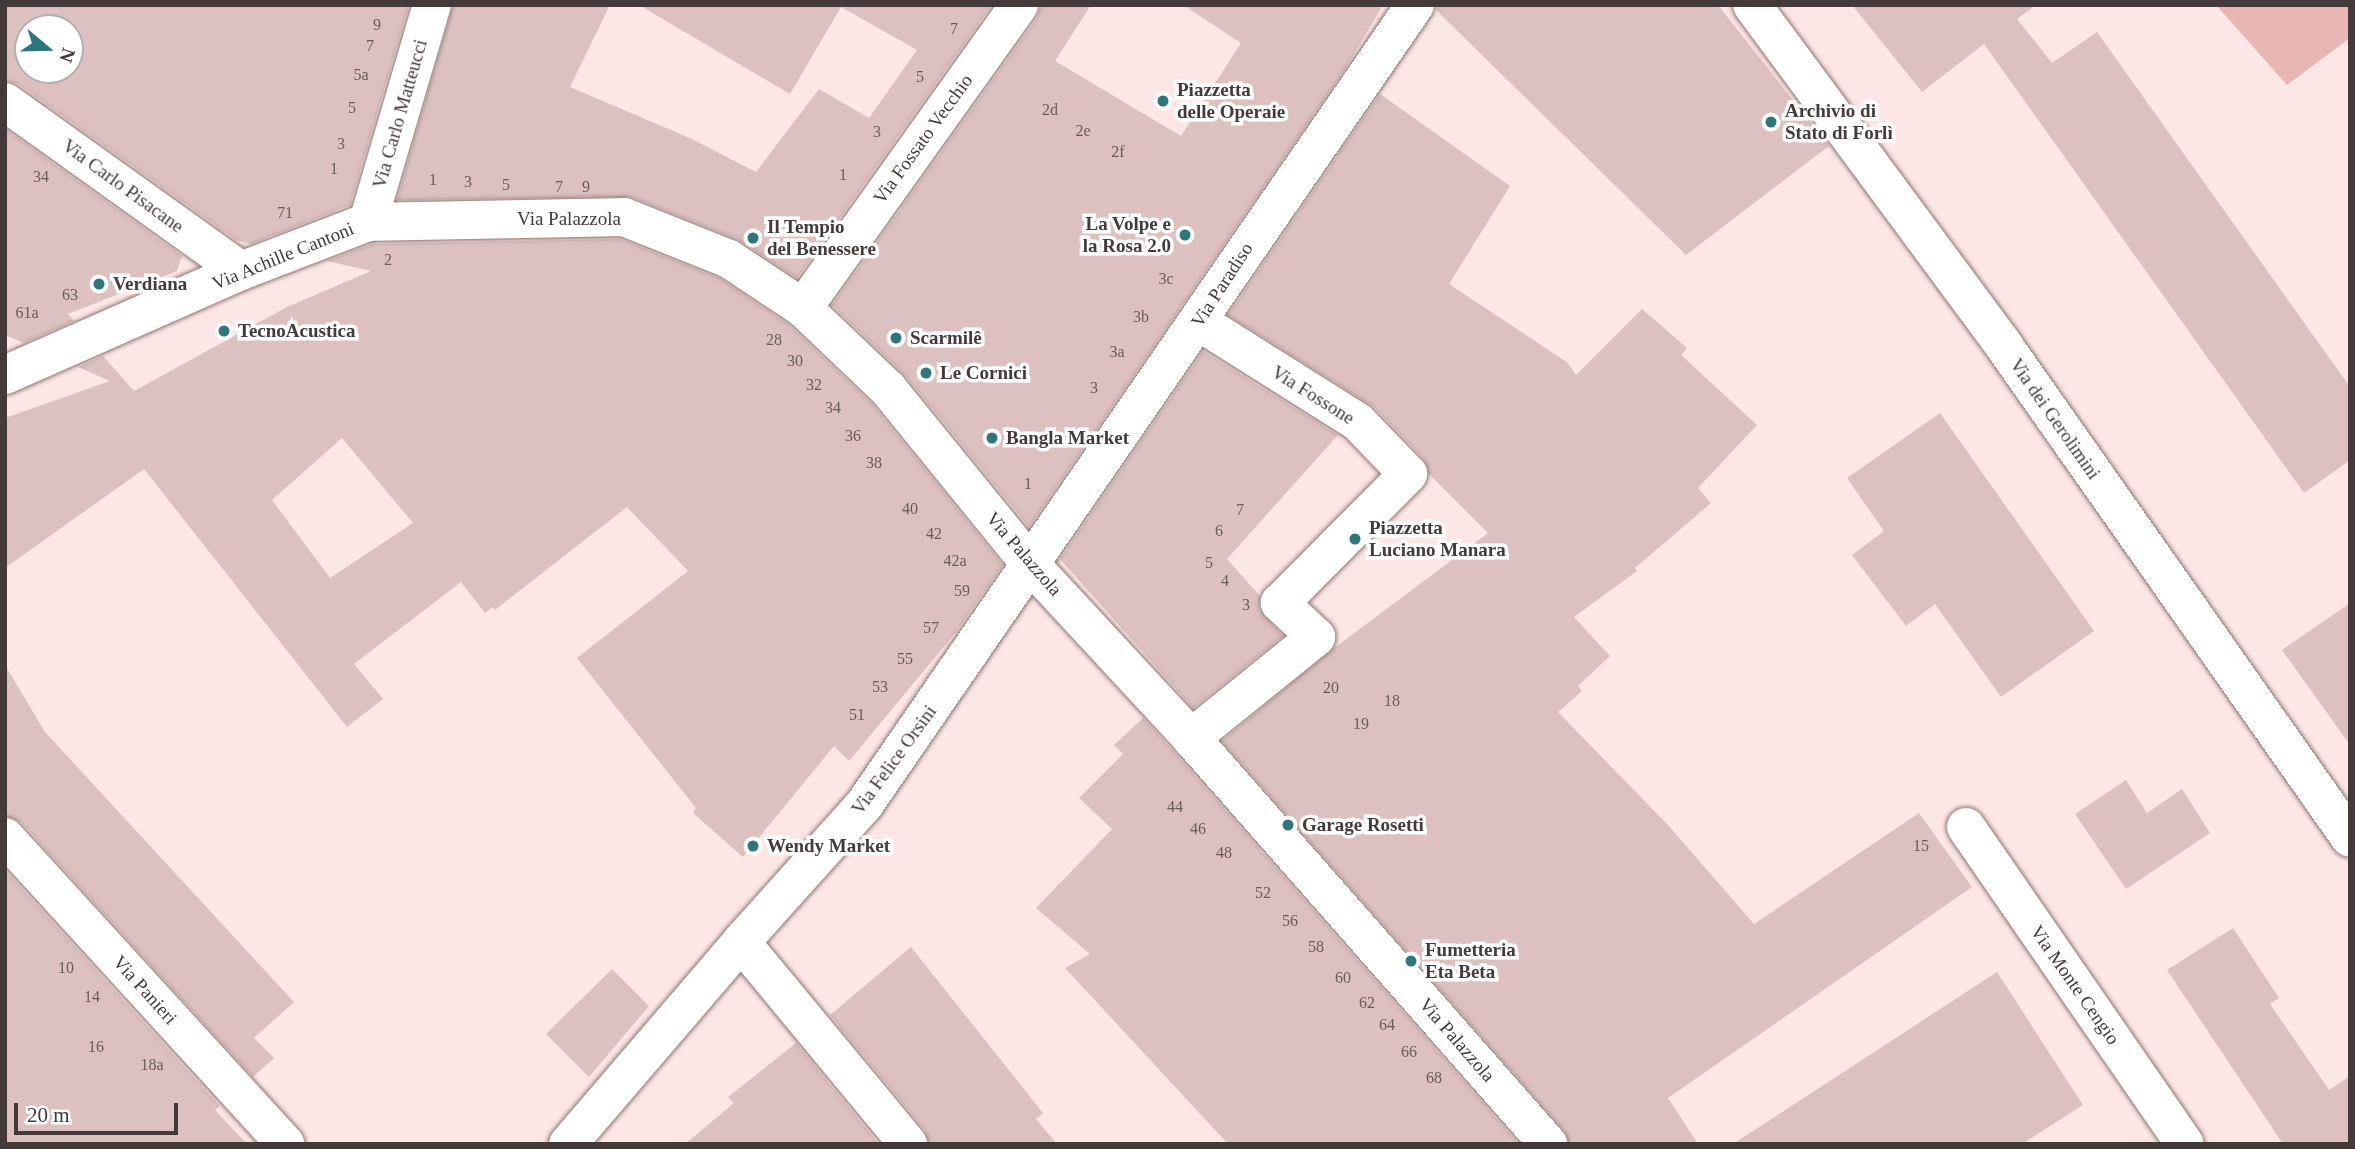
<!DOCTYPE html>
<html>
<head>
<meta charset="utf-8">
<style>
  body { margin:0 }
  #map { position:relative; width:2355px; height:1149px; overflow:hidden; background:#fde7e6; font-family:Georgia,serif }
  div>[style] { position:absolute }
  .green>* { inset:0; background:#e8b6b3 }
  .building>* { inset:0; background:#dcc1c0 }
  .roads { filter:drop-shadow(0 0 2px #8c7473) drop-shadow(0 0 2px #8c7473) }
  .minor>* { height:38px; margin:-19px; padding:0 19px; transform-origin:19px; border-radius:19px; background:#fff }
  .dots>* { width:19px; height:19px; translate:-50% -50%; box-sizing:border-box; border:4px solid #fff; border-radius:50% }
  span { translate:-50% -50%; white-space:nowrap; text-align:center; line-height:1.15; -webkit-text-stroke:7px #fff; paint-order:stroke }
  .number-label { font-size:16px; color:#6a5c5b }
  .number-label span { -webkit-text-stroke-width:0 }
  .poi-label { font-size:19px; color:#443a39; font-weight:700 }
  .left { translate:0 -50%; text-align:left }
  .right { translate:-100% -50%; text-align:right }
  .street-label { font-size:19px; color:#443a39 }
  .frame { position:absolute; inset:0; border:7px solid #443a39; pointer-events:none }
  .north { position:absolute; left:14px; top:14px; width:70px; height:70px; box-sizing:border-box; background:#fff; border:2px solid #b4b0b0; border-radius:50%; rotate:109deg; font-size:19px; font-weight:700; line-height:28px; text-align:center; color:#443a39 }
  .north::after { content:''; display:block; margin:auto; width:24px; height:32px; background:#2d767b; clip-path:polygon(50% 0,100% 100%,50% 72%,0 100%) }
  .scale { position:absolute; left:14px; top:1103px; width:164px; height:32px; box-sizing:border-box; border:4px solid #443a39; border-top:0; padding-left:9px; font-size:21px; line-height:24px; white-space:nowrap; color:#443a39; -webkit-text-stroke:5px #fff; paint-order:stroke }
</style>
</head>
<body>
<div id="map">
  <div class="green">
    <i style="clip-path:polygon(2216px 5px,2350px 5px,2350px 38px,2287px 85px)"></i>
  </div>
  <div class="building">
    <i style="clip-path:polygon(evenodd,5px 5px,409px 5px,350px 205px,251px 244px,236px 240px,18px 84px,5px 80px,5px 5px,28px 28px,70px 28px,70px 70px,28px 70px,28px 28px)"></i>
    <i style="clip-path:polygon(453px 5px,610px 5px,570px 87px,692px 139px,756px 172px,819px 89px,869px 118px,917px 50px,841px 7px,790px 94px,639px 5px,992px 5px,797px 278px,737px 239px,632px 197px,397px 200px)"></i>
    <i style="clip-path:polygon(1041px 5px,1091px 5px,1055px 61px,1181px 136px,1241px 43px,1183px 5px,1383px 5px,1345px 69px,1029px 527px,905px 375px,832px 305px,1037px 18px)"></i>
    <i style="clip-path:polygon(1437px 5px,1718px 5px,1829px 146px,1686px 255px,1436px 10px)"></i>
    <i style="clip-path:polygon(1852px 5px,2036px 5px,2017px 19px,2052px 63px,2097px 32px,2350px 387px,2350px 460px,2304px 493px,1984px 44px,1922px 92px)"></i>
    <i style="clip-path:polygon(1380px 94px,1510px 186px,1449px 284px,1568px 363px,1576px 375px,1642px 309px,1687px 348px,1681px 355px,1757px 425px,1698px 488px,1711px 503px,1635px 568px,1637px 571px,1574px 617px,1610px 656px,1578px 686px,1582px 691px,1558px 712px,1667px 824px,1754px 924px,1919px 813px,1972px 887px,1668px 1098px,1698px 1144px,1569px 1144px,1564px 1130px,1222px 741px,1333px 649px,1488px 533px,1429px 474px,1424px 459px,1374px 407px,1228px 315px)"></i>
    <i style="clip-path:polygon(5px 129px,182px 256px,177px 271px,68px 314px,74px 321px,24px 343px,5px 335px)"></i>
    <i style="clip-path:polygon(evenodd,620px 239px,719px 278px,789px 325px,872px 404px,1003px 565px,956px 632px,849px 761px,834px 746px,743px 857px,693px 813px,696px 808px,577px 658px,688px 571px,627px 507px,495px 610px,493px 607px,485px 613px,461px 582px,354px 664px,383px 699px,347px 727px,144px 469px,5px 568px,5px 418px,110px 381px,78px 367px,103px 356px,134px 391px,287px 307px,371px 271px,327px 261px,372px 244px,620px 239px,342px 438px,413px 523px,330px 578px,272px 500px,342px 438px)"></i>
    <i style="clip-path:polygon(1203px 351px,1338px 435px,1227px 559px,1260px 596px,1259px 610px,1283px 636px,1193px 708px,1060px 559px)"></i>
    <i style="clip-path:polygon(1940px 413px,2094px 631px,2001px 697px,1935px 604px,1906px 626px,1852px 555px,1884px 531px,1847px 478px)"></i>
    <i style="clip-path:polygon(2350px 603px,2350px 745px,2282px 650px)"></i>
    <i style="clip-path:polygon(5px 665px,45px 732px,294px 1002px,254px 1038px,274px 1058px,253px 1077px,21px 822px,5px 816px)"></i>
    <i style="clip-path:polygon(1143px 718px,1175px 753px,1519px 1144px,1228px 1144px,1065px 968px,1090px 954px,1036px 908px,1112px 829px,1079px 798px,1123px 754px,1114px 745px)"></i>
    <i style="clip-path:polygon(2126px 780px,2147px 813px,2182px 789px,2210px 833px,2126px 889px,2075px 814px)"></i>
    <i style="clip-path:polygon(5px 870px,220px 1106px,215px 1110px,247px 1144px,5px 1144px)"></i>
    <i style="clip-path:polygon(2233px 928px,2279px 998px,2270px 1004px,2329px 1090px,2350px 1076px,2350px 1144px,2283px 1144px,2167px 970px)"></i>
    <i style="clip-path:polygon(911px 947px,1043px 1113px,1036px 1119px,1057px 1144px,929px 1144px,925px 1130px,830px 1015px)"></i>
    <i style="clip-path:polygon(612px 969px,649px 1006px,589px 1077px,546px 1034px)"></i>
    <i style="clip-path:polygon(1997px 972px,2083px 1105px,2022px 1144px,1733px 1144px)"></i>
    <i style="clip-path:polygon(796px 1043px,879px 1144px,685px 1144px,734px 1103px,728px 1097px)"></i>
  </div>
  <div class="roads">
    <div class="minor">
      <i style="left:1752px;top:5px;width:424px;rotate:53.5deg"></i>
      <i style="left:2004px;top:346px;width:601px;rotate:54.88deg"></i>
      <i style="left:5px;top:102px;width:290px;rotate:35.6deg"></i>
      <i style="left:368px;top:222px;width:226px;rotate:-73.6deg"></i>
      <i style="left:803px;top:308px;width:372px;rotate:-54.5deg"></i>
      <i style="left:5px;top:375px;width:258px;rotate:-23.8deg"></i>
      <i style="left:241px;top:271px;width:136px;rotate:-21.1deg"></i>
      <i style="left:368px;top:222px;width:256px;rotate:-1.1deg"></i>
      <i style="left:624px;top:217px;width:113px;rotate:21.8deg"></i>
      <i style="left:729px;top:259px;width:89px;rotate:33.5deg"></i>
      <i style="left:803px;top:308px;width:117px;rotate:43.6deg"></i>
      <i style="left:888px;top:389px;width:228px;rotate:50.9deg"></i>
      <i style="left:1032px;top:566px;width:234px;rotate:47.2deg"></i>
      <i style="left:1191px;top:738px;width:541px;rotate:48.67deg"></i>
      <i style="left:1191px;top:738px;width:161px;rotate:-38.9deg"></i>
      <i style="left:1316px;top:637px;width:50px;rotate:-136.6deg"></i>
      <i style="left:1280px;top:603px;width:182px;rotate:-45.2deg"></i>
      <i style="left:1408px;top:474px;width:72px;rotate:-133.9deg"></i>
      <i style="left:1358px;top:422px;width:188px;rotate:-147.8deg"></i>
      <i style="left:1966px;top:827px;width:385px;rotate:55.4deg"></i>
      <i style="left:5px;top:837px;width:416px;rotate:47.6deg"></i>
      <i style="left:741px;top:942px;width:262px;rotate:50.4deg"></i>
      <i style="left:568px;top:1144px;width:266px;rotate:-49.4deg"></i>
      <i style="left:741px;top:942px;width:184px;rotate:-48.1deg"></i>
      <i style="left:864px;top:805px;width:971px;rotate:-55.44deg"></i>
    </div>
  </div>
  <div class="dots">
    <i style="left:1163px;top:101px;background:#2d767b"></i>
    <i style="left:1771px;top:122px;background:#2d767b"></i>
    <i style="left:1185px;top:235px;background:#2d767b"></i>
    <i style="left:753px;top:238px;background:#2d767b"></i>
    <i style="left:99px;top:284px;background:#2d767b"></i>
    <i style="left:224px;top:331px;background:#2d767b"></i>
    <i style="left:896px;top:338px;background:#2d767b"></i>
    <i style="left:926px;top:373px;background:#2d767b"></i>
    <i style="left:992px;top:438px;background:#2d767b"></i>
    <i style="left:1355px;top:539px;background:#2d767b"></i>
    <i style="left:1288px;top:825px;background:#2d767b"></i>
    <i style="left:753px;top:846px;background:#2d767b"></i>
    <i style="left:1411px;top:961px;background:#2d767b"></i>
  </div>
  <div class="number-label">
    <span style="left:377px;top:25px">9</span>
    <span style="left:954px;top:29px">7</span>
    <span style="left:370px;top:46px">7</span>
    <span style="left:361px;top:75px">5a</span>
    <span style="left:920px;top:77px">5</span>
    <span style="left:352px;top:108px">5</span>
    <span style="left:1050px;top:110px">2d</span>
    <span style="left:1083px;top:131px">2e</span>
    <span style="left:877px;top:132px">3</span>
    <span style="left:341px;top:144px">3</span>
    <span style="left:1118px;top:152px">2f</span>
    <span style="left:334px;top:169px">1</span>
    <span style="left:843px;top:175px">1</span>
    <span style="left:41px;top:177px">34</span>
    <span style="left:433px;top:180px">1</span>
    <span style="left:468px;top:182px">3</span>
    <span style="left:506px;top:185px">5</span>
    <span style="left:559px;top:187px">7</span>
    <span style="left:586px;top:187px">9</span>
    <span style="left:285px;top:213px">71</span>
    <span style="left:388px;top:260px">2</span>
    <span style="left:1166px;top:279px">3c</span>
    <span style="left:70px;top:295px">63</span>
    <span style="left:27px;top:313px">61a</span>
    <span style="left:1141px;top:317px">3b</span>
    <span style="left:774px;top:340px">28</span>
    <span style="left:1117px;top:352px">3a</span>
    <span style="left:795px;top:361px">30</span>
    <span style="left:814px;top:385px">32</span>
    <span style="left:1094px;top:388px">3</span>
    <span style="left:833px;top:408px">34</span>
    <span style="left:853px;top:436px">36</span>
    <span style="left:874px;top:463px">38</span>
    <span style="left:1028px;top:484px">1</span>
    <span style="left:910px;top:509px">40</span>
    <span style="left:1240px;top:510px">7</span>
    <span style="left:1219px;top:531px">6</span>
    <span style="left:934px;top:534px">42</span>
    <span style="left:955px;top:561px">42a</span>
    <span style="left:1209px;top:563px">5</span>
    <span style="left:1225px;top:581px">4</span>
    <span style="left:962px;top:591px">59</span>
    <span style="left:1246px;top:605px">3</span>
    <span style="left:931px;top:628px">57</span>
    <span style="left:905px;top:659px">55</span>
    <span style="left:880px;top:687px">53</span>
    <span style="left:1331px;top:688px">20</span>
    <span style="left:1392px;top:701px">18</span>
    <span style="left:857px;top:715px">51</span>
    <span style="left:1361px;top:724px">19</span>
    <span style="left:1175px;top:807px">44</span>
    <span style="left:1198px;top:829px">46</span>
    <span style="left:1921px;top:846px">15</span>
    <span style="left:1224px;top:853px">48</span>
    <span style="left:1263px;top:893px">52</span>
    <span style="left:1290px;top:921px">56</span>
    <span style="left:1316px;top:947px">58</span>
    <span style="left:66px;top:968px">10</span>
    <span style="left:1343px;top:978px">60</span>
    <span style="left:92px;top:997px">14</span>
    <span style="left:1367px;top:1003px">62</span>
    <span style="left:1387px;top:1025px">64</span>
    <span style="left:96px;top:1047px">16</span>
    <span style="left:1409px;top:1052px">66</span>
    <span style="left:152px;top:1065px">18a</span>
    <span style="left:1434px;top:1078px">68</span>
  </div>
  <div class="poi-label">
    <span class="left" style="left:1177px;top:101px">Piazzetta<br>delle Operaie</span>
    <span class="left" style="left:1785px;top:122px">Archivio di<br>Stato di Forlì</span>
    <span class="right" style="left:1171px;top:235px">La Volpe e<br>la Rosa 2.0</span>
    <span class="left" style="left:767px;top:238px">Il Tempio<br>del Benessere</span>
    <span class="left" style="left:113px;top:284px">Verdiana</span>
    <span class="left" style="left:238px;top:331px">TecnoAcustica</span>
    <span class="left" style="left:910px;top:338px">Scarmilê</span>
    <span class="left" style="left:940px;top:373px">Le Cornici</span>
    <span class="left" style="left:1006px;top:438px">Bangla Market</span>
    <span class="left" style="left:1369px;top:539px">Piazzetta<br>Luciano Manara</span>
    <span class="left" style="left:1302px;top:825px">Garage Rosetti</span>
    <span class="left" style="left:767px;top:846px">Wendy Market</span>
    <span class="left" style="left:1425px;top:961px">Fumetteria<br>Eta Beta</span>
  </div>
  <div class="street-label">
    <span style="left:400px;top:114px;rotate:-74deg">Via Carlo Matteucci</span>
    <span style="left:923px;top:139px;rotate:-54deg">Via Fossato Vecchio</span>
    <span style="left:123px;top:186px;rotate:36deg">Via Carlo Pisacane</span>
    <span style="left:569px;top:219px">Via Palazzola</span>
    <span style="left:283px;top:256px;rotate:-22deg">Via Achille Cantoni</span>
    <span style="left:1222px;top:285px;rotate:-57deg">Via Paradiso</span>
    <span style="left:1313px;top:395px;rotate:32deg">Via Fossone</span>
    <span style="left:2055px;top:419px;rotate:55deg">Via dei Gerolimini</span>
    <span style="left:1024px;top:554px;rotate:49deg">Via Palazzola</span>
    <span style="left:894px;top:760px;rotate:-54deg">Via Felice Orsini</span>
    <span style="left:2075px;top:985px;rotate:55deg">Via Monte Cengio</span>
    <span style="left:145px;top:990px;rotate:48deg">Via Panieri</span>
    <span style="left:1457px;top:1040px;rotate:49deg">Via Palazzola</span>
  </div>
  <div class="frame"></div>
  <div class="north">N</div>
  <div class="scale">20 m</div>
</div>
</body>
</html>
